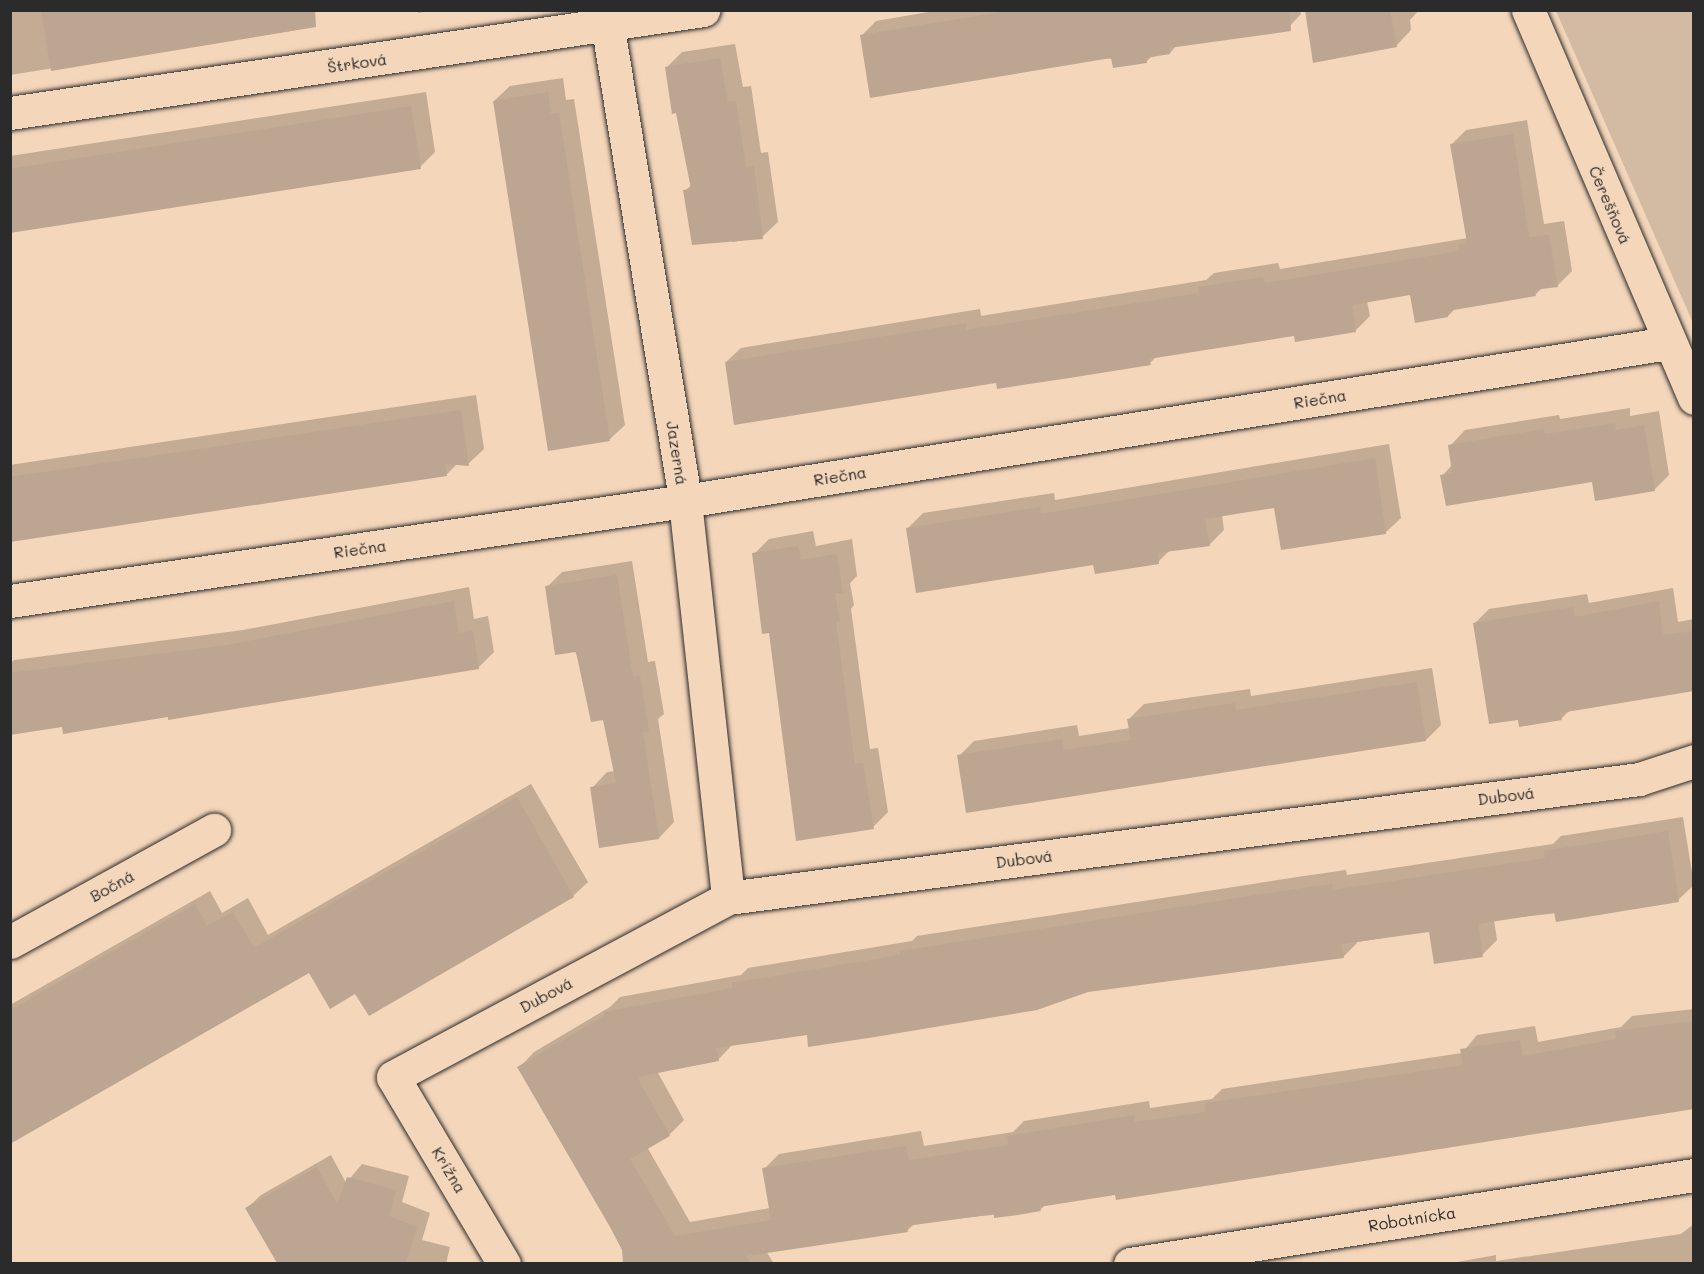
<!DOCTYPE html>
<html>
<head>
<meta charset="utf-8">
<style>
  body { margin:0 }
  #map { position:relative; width:1704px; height:1274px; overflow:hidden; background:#f4d6ba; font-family:Mali,sans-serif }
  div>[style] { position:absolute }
  .green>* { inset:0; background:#d3baa2 }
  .shadow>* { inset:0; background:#0003 }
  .building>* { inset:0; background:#bca692 }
  .roads { filter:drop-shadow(0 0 2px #2b2b2b) drop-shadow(0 0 2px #2b2b2b) }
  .minor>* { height:33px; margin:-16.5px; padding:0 16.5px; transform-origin:16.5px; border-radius:16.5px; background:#f4d6ba }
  span { translate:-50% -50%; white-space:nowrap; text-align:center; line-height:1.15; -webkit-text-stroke:4.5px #f4d6ba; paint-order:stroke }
  .street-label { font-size:16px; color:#2b2b2b }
  .frame { position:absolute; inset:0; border:12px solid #2b2b2b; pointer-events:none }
</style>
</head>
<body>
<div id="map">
  <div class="green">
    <i style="clip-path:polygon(1556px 11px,1693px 11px,1693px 323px)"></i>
  </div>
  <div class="shadow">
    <i style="clip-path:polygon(10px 10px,304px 10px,290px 31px,10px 75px)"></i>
    <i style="clip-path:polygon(418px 10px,435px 10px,418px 13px)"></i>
    <i style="clip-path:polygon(940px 10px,1300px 10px,1301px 14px,1286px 30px,1177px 45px,1170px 53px,1152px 56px,1146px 62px,861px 36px,876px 21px)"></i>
    <i style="clip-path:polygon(1306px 10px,1419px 10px,1410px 20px,1411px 30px,1396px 46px)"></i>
    <i style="clip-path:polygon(735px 44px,743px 87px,751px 86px,761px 153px,768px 152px,778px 222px,762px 237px,733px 242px,685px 191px,692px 184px,667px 67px,682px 52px)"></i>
    <i style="clip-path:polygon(563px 78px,566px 100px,574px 99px,625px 425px,609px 440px,494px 101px,510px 86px)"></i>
    <i style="clip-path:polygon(426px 92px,435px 152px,420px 167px,10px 231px,10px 156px)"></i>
    <i style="clip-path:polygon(1527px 120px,1544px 224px,1564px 221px,1572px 271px,1557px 286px,1542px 288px,1535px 295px,1456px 308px,1448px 316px,1411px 294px,1367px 301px,1370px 316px,1355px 331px,1296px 334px,1157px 356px,1150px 363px,997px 381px,726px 362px,741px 348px,980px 309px,981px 316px,1206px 280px,1214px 273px,1278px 263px,1280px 269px,1468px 238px,1451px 145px,1466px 130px)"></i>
    <i style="clip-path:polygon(476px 395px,484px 449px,468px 464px,458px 463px,446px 475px,10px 541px,10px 465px)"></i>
    <i style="clip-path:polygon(1630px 408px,1630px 416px,1659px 411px,1669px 475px,1654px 490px,1593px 481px,1442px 476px,1452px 465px,1450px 446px,1465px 430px,1559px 415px,1560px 419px)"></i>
    <i style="clip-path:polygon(1389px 444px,1401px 518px,1385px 533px,1276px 506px,1222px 515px,1224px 530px,1209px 545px,1170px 550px,1158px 562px,1094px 564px,908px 528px,923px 513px,1054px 493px,1055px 500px)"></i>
    <i style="clip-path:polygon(813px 531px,816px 546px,852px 539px,857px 576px,850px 583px,854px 605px,851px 609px,870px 749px,878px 748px,888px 812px,873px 827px,770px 631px,754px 554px,769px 539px)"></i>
    <i style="clip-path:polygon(632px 561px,648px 662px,655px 661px,664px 714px,658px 719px,674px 822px,659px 838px,592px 788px,607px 772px,615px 771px,604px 718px,547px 587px,562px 572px)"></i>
    <i style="clip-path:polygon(469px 587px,474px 619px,488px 616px,494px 652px,478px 668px,10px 734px,10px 664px,14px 660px,243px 630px)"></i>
    <i style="clip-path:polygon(1673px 588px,1678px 622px,1694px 619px,1694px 690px,1571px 709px,1561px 719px,1475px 623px,1489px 609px,1587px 594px,1589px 603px)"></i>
    <i style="clip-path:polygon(1432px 668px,1441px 725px,1426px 740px,959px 756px,974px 741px,1077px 725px,1079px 736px,1130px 728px,1129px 719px,1144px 704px,1250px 689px,1251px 696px)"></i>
    <i style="clip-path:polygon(531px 784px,588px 882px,573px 896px,356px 992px,310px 971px,10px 1142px,10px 1005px,210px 891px,222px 913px,248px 898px,268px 935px)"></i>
    <i style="clip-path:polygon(1683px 817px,1694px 885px,1678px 900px,1494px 920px,1497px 940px,1482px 955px,1431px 930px,1358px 942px,1343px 957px,1087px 990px,733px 1044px,718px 1060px,657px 1071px,684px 1120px,669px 1135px,647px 1147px,690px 1222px,770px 1208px,764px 1169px,779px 1154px,921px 1131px,924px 1146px,1013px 1132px,1024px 1121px,1149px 1101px,1150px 1108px,1212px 1099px,1222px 1089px,1462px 1053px,1477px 1035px,1535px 1026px,1538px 1042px,1621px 1027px,1632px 1016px,1694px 1009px,1694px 1108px,1046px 1204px,1040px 1210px,915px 1223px,908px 1230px,766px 1251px,774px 1264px,632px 1264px,519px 1068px,534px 1052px,610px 1007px,620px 997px,741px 975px,748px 968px,912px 941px,917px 936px,1297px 877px,1346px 870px,1347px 875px,1553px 844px,1561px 836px)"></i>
    <i style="clip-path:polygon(331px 1155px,346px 1183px,362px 1164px,409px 1176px,402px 1202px,430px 1213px,422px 1240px,450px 1247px,446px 1264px,279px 1264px,247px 1208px,261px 1195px)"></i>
    <i style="clip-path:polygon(1694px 1224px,1694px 1264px,1446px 1264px,1496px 1255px,1496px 1261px,1681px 1234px)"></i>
  </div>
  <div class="building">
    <i style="clip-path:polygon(41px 10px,315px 10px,316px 27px,51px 71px)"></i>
    <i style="clip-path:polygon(1014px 10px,1290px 10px,1291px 31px,1169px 48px,1170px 54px,1146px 58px,1147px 63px,1113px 68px,1111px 58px,870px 98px,860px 35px)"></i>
    <i style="clip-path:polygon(1305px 10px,1390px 10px,1397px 47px,1313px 63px)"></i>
    <i style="clip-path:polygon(720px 58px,728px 102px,736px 101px,746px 168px,754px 166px,763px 239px,692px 245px,683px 190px,691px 189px,676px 113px,672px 114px,665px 67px)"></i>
    <i style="clip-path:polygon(548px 92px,551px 114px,559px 113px,610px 441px,548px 451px,493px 101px)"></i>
    <i style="clip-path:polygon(411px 106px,421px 169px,10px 233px,10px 169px)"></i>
    <i style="clip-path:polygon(1513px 134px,1529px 237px,1549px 235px,1558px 287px,1534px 290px,1536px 296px,1448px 311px,1448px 317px,1415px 323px,1410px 295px,1352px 305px,1356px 332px,1295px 342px,1294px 336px,1149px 359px,1151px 365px,1063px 379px,997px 389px,996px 383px,734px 425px,725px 362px,966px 323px,966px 330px,1199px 293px,1198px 287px,1263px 277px,1265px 283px,1460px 251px,1459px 245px,1467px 243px,1450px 144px)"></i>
    <i style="clip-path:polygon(461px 410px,469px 466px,445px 464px,447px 476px,10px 542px,10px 477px)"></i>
    <i style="clip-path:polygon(1615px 423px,1616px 430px,1644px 425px,1655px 491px,1595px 501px,1592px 482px,1446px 506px,1440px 475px,1452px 473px,1448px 445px,1544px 429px,1545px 434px)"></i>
    <i style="clip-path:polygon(1375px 458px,1386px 534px,1281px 550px,1274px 508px,1205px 519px,1210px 546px,1158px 553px,1159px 564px,1095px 574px,1093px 565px,916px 593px,906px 528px,1040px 507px,1041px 514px)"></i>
    <i style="clip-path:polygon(798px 546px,801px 560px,837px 554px,843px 593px,835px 593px,840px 622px,836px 622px,855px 764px,863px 763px,874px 829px,796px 841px,769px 633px,762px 634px,752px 553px)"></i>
    <i style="clip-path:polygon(617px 575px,633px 677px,640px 676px,649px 731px,643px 732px,659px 839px,599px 848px,590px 787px,616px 783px,603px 720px,591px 722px,576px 652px,555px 655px,545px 586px)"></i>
    <i style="clip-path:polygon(454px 601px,459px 633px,473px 631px,479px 669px,168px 720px,168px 717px,63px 734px,62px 727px,10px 735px,10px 673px,227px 645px)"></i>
    <i style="clip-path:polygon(1659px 601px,1663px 635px,1694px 631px,1694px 691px,1560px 713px,1562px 720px,1519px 727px,1518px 720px,1489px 724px,1473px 623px,1573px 607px,1575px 617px)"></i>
    <i style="clip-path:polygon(1417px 682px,1426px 741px,966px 813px,957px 755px,1062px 739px,1064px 750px,1131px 740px,1127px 719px,1235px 703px,1236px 710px)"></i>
    <i style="clip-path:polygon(517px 797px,574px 897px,369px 1016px,355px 994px,330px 1009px,309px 973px,10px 1144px,10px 1010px,195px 904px,207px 926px,233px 912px,254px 948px)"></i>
    <i style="clip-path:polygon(1668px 831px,1679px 902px,1556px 922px,1554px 912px,1478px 924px,1483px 957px,1434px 964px,1429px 932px,1341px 944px,1344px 958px,1088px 992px,1037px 1010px,875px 1037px,808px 1047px,807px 1035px,716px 1048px,719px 1061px,637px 1077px,670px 1136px,630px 1159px,675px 1236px,771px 1220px,762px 1168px,906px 1146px,909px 1160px,1009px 1145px,1007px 1136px,1134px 1115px,1135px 1122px,1170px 1117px,1206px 1112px,1205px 1103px,1463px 1065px,1460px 1049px,1520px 1040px,1523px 1056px,1616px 1039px,1615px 1031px,1694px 1021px,1694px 1109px,1116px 1200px,1115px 1195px,1039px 1207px,1041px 1211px,1018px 1215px,994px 1218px,994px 1214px,907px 1226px,908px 1232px,746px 1256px,750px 1263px,623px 1263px,622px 1250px,610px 1227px,517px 1067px,604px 1016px,604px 1012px,732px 988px,732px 983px,900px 955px,900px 951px,1281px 891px,1332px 884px,1333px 890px,1545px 858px,1544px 851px)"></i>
    <i style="clip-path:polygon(317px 1167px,337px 1204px,347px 1177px,396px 1190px,389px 1216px,417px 1227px,406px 1263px,277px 1263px,245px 1208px)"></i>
  </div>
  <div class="roads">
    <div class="minor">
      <i style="left:605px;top:10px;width:497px;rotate:80.7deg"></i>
      <i style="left:685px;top:501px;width:399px;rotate:83.8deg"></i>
      <i style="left:1528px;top:10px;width:422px;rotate:66.8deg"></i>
      <i style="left:10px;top:113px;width:701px;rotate:-8.45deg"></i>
      <i style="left:10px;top:601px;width:682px;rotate:-8.43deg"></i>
      <i style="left:685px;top:501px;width:996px;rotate:-9.13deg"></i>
      <i style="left:10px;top:942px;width:233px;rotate:-28.8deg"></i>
      <i style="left:504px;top:1264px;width:217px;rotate:-120.7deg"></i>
      <i style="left:393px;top:1077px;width:380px;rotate:-28.1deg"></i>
      <i style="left:728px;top:898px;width:919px;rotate:-7.44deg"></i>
      <i style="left:1639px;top:779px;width:58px;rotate:-18.1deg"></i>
      <i style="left:1130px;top:1264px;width:571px;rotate:-8.97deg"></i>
    </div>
  </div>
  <div class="street-label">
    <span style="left:357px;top:63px;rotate:-8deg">Štrková</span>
    <span style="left:1610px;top:205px;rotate:67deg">Čerešňová</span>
    <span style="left:1320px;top:399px;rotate:-9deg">Riečna</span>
    <span style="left:677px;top:453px;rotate:81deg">Jazerná</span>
    <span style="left:840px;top:476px;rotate:-9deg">Riečna</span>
    <span style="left:360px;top:549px;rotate:-8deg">Riečna</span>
    <span style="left:1506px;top:796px;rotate:-7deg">Dubová</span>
    <span style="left:1024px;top:859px;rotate:-7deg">Dubová</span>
    <span style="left:112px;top:886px;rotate:-29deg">Bočná</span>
    <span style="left:546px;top:995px;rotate:-28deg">Dubová</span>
    <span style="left:449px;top:1170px;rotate:59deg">Krížna</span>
    <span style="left:1412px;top:1219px;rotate:-9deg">Robotnícka</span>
  </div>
  <div class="frame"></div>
</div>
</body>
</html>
